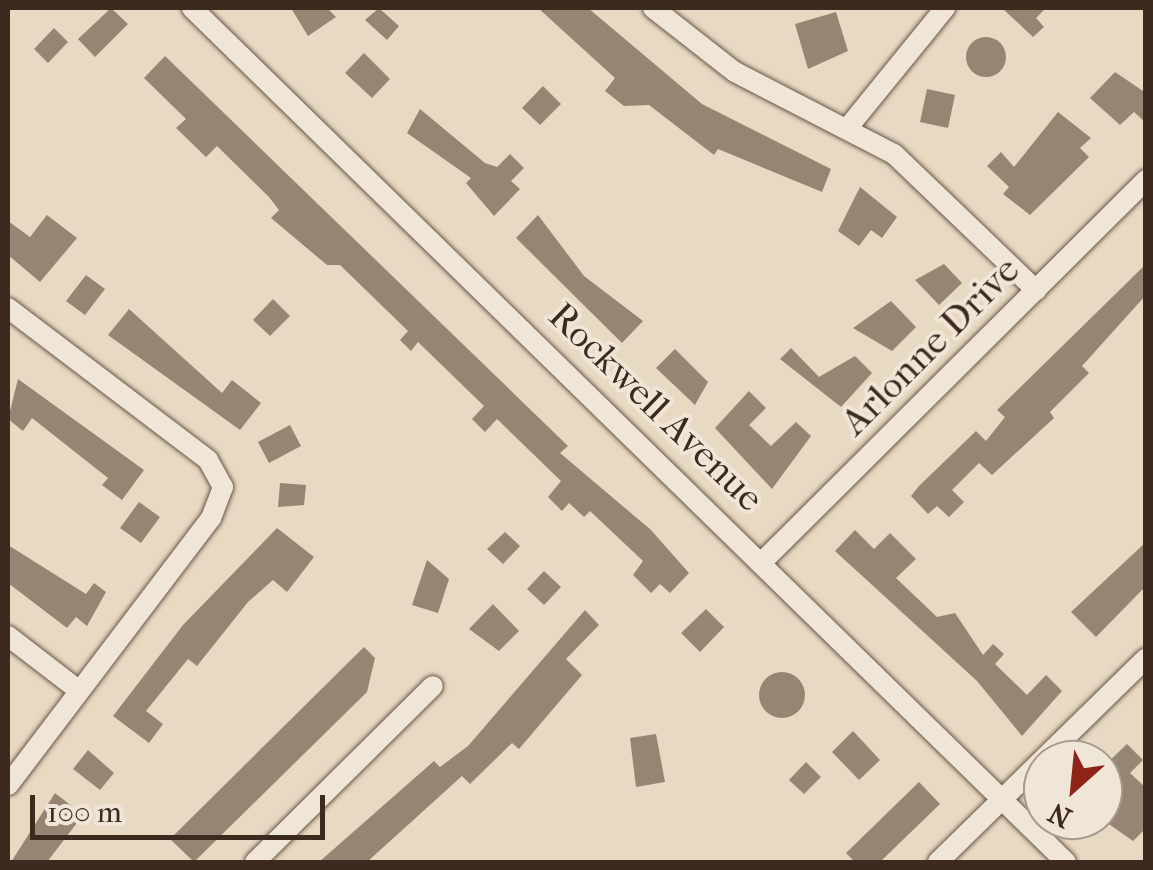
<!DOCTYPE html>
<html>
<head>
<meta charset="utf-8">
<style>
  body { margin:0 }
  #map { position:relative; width:1153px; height:870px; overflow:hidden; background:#e8d9c2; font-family:"IM FELL French Canon",serif }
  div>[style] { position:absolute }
  .building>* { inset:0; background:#968573 }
  .round { border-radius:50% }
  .roads { filter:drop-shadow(0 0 2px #685647) drop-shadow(0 0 2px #685647) }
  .minor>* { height:20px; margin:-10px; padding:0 10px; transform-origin:10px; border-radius:10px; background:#f0e6d7 }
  span { translate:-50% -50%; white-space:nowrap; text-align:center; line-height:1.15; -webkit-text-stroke:8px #f0e6d7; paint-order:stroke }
  .street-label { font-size:38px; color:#3d2a1e }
  .frame { position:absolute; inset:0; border:10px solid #3d2a1e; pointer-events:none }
  .north { position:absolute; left:1023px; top:740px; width:100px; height:100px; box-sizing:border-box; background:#f0e6d7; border:2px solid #a89b8d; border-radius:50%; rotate:207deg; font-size:28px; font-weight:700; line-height:40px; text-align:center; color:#3d2a1e }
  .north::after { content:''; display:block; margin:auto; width:35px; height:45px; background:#8f2418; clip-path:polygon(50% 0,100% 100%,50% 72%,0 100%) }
  .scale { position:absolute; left:30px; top:795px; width:295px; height:45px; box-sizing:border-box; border:5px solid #3d2a1e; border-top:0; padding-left:12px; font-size:30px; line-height:35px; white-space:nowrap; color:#3d2a1e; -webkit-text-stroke:8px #f0e6d7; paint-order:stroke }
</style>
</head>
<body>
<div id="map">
  <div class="building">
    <i style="clip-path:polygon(111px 8px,128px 24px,95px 57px,78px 39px)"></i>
    <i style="clip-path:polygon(291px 8px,327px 8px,336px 17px,308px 36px)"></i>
    <i style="clip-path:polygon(379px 8px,399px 26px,387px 40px,365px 20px)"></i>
    <i style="clip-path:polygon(538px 8px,588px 8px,702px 104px,831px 169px,822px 192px,718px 149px,714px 155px,649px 105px,624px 106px,605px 91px,615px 78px)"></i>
    <i style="clip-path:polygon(1002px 8px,1046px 8px,1036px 18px,1044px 27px,1033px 37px)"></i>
    <i style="clip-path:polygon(836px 12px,848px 51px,808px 69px,795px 24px)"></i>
    <i style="clip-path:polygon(54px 28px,68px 42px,48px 63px,34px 49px)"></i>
    <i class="round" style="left:966px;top:37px;width:40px;height:40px"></i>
    <i style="clip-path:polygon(364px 53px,390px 79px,372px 98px,345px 73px)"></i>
    <i style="clip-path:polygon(165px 56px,568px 446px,560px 453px,651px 530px,689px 573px,670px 593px,660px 584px,651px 593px,633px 575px,643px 561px,590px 511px,584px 517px,569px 503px,562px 511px,548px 497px,561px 481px,497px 419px,485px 432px,472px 419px,484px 406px,418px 342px,411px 351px,400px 340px,408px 331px,340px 265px,327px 265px,271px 218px,279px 210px,269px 197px,217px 146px,206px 157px,176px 128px,186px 119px,144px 78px)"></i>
    <i style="clip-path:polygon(1115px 72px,1146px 93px,1146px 123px,1134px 112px,1120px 125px,1090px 98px)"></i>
    <i style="clip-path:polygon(543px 86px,561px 104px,540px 125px,522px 108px)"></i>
    <i style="clip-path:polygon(927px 89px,955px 95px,948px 128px,920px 122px)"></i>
    <i style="clip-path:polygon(420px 109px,485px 163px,497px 167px,510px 154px,524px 168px,511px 181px,520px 189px,494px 216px,466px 183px,471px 178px,407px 133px)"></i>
    <i style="clip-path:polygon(1058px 112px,1091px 138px,1080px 148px,1089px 157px,1030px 215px,1003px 194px,1009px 187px,987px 166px,1001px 152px,1014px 167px)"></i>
    <i style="clip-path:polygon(860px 187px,897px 217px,882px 238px,871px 230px,859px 246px,838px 231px)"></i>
    <i style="clip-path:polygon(47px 215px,77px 238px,40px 282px,8px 255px,8px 221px,30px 237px)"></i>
    <i style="clip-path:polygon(538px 215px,584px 276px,643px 321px,622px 343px,516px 238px)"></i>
    <i style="clip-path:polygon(944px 264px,962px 283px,939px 305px,915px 280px)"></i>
    <i style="clip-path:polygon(1146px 264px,1146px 295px,1082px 366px,1089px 373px,1050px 412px,1054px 418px,992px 475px,979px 463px,952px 490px,964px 502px,949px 517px,937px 506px,928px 514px,911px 496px,919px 486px,976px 431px,986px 441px,1005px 417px,997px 410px)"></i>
    <i style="clip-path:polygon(86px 275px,105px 289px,85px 315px,66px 301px)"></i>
    <i style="clip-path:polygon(273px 299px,290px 316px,270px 336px,253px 320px)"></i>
    <i style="clip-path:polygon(891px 301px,916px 327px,892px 351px,853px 328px)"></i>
    <i style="clip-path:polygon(129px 309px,222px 393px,232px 380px,261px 403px,240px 430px,108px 335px)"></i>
    <i style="clip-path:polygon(791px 348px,819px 377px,855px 356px,872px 373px,841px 407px,780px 359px)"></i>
    <i style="clip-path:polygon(675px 349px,708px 382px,695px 405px,656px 368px)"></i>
    <i style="clip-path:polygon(18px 379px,144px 470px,122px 500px,102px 485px,108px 478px,32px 418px,23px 431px,8px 419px)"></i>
    <i style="clip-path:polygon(749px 391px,766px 408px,749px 425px,771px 446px,796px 422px,811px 436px,772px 489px,715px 428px)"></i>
    <i style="clip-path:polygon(290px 425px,301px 446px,269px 463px,258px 442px)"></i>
    <i style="clip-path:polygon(280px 483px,306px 485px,304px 505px,278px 507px)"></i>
    <i style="clip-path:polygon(139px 502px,160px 517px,141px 543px,120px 528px)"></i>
    <i style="clip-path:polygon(277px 528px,314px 557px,287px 592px,273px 580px,248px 602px,197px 666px,188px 659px,146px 711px,163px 724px,149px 743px,113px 716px,183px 625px)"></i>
    <i style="clip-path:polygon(855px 530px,874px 549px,890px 533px,916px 559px,896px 578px,937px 617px,955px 613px,983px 655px,993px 644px,1004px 654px,995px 664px,1027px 695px,1046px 675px,1062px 691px,1022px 736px,977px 681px,835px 551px)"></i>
    <i style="clip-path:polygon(505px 532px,520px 546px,503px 564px,487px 549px)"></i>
    <i style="clip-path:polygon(1146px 542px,1146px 586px,1096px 637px,1071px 612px)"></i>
    <i style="clip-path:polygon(8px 545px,86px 594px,94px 583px,106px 592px,87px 626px,76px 617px,67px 628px,8px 583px)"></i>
    <i style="clip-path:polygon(427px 560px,449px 579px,438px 613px,412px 605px)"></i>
    <i style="clip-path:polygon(544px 571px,561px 587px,544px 605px,527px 589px)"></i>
    <i style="clip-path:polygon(493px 604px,519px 631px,499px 651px,469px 629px)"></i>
    <i style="clip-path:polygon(706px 609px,724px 627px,700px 652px,681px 633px)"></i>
    <i style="clip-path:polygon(585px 610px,599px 625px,566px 659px,582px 675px,519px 749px,512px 743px,470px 784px,462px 776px,367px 862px,319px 862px,434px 761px,440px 767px,468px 746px)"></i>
    <i style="clip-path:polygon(364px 647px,375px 658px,367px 692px,194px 862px,170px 839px)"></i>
    <i class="round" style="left:759px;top:672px;width:46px;height:46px"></i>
    <i style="clip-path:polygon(853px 731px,880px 760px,859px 780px,832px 752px)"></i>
    <i style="clip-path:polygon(656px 734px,665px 782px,636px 787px,630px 738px)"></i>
    <i style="clip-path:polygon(1127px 744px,1143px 760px,1130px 773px,1146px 788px,1146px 828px,1133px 841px,1103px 820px,1103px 767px)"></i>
    <i style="clip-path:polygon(88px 750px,114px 773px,100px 790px,73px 769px)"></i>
    <i style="clip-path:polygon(806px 762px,821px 777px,804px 794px,789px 780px)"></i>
    <i style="clip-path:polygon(919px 782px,940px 804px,880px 862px,855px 862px,846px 853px)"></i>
    <i style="clip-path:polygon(55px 793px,83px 815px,47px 862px,11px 862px)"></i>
  </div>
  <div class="roads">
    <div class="minor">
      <i style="left:192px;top:8px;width:1222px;rotate:44.34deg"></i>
      <i style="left:653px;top:8px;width:104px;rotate:38deg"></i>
      <i style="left:735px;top:72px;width:179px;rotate:27.3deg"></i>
      <i style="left:894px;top:154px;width:197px;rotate:43.8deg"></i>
      <i style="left:850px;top:125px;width:151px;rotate:-50.9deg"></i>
      <i style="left:8px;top:308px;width:251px;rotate:37.2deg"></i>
      <i style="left:208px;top:460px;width:31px;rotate:61deg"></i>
      <i style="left:223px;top:487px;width:33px;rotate:111deg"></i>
      <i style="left:211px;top:518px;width:335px;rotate:127.2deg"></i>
      <i style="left:764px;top:560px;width:539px;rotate:-44.85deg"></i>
      <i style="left:8px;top:636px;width:88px;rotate:37.6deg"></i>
      <i style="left:255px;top:862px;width:250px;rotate:-44.7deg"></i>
      <i style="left:938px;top:862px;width:291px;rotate:-44.4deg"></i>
    </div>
  </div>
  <div class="street-label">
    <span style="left:930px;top:346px;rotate:-45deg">Arlonne Drive</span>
    <span style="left:656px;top:407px;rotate:44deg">Rockwell Avenue</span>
  </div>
  <div class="frame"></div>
  <div class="north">N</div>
  <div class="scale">100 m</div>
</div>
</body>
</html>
